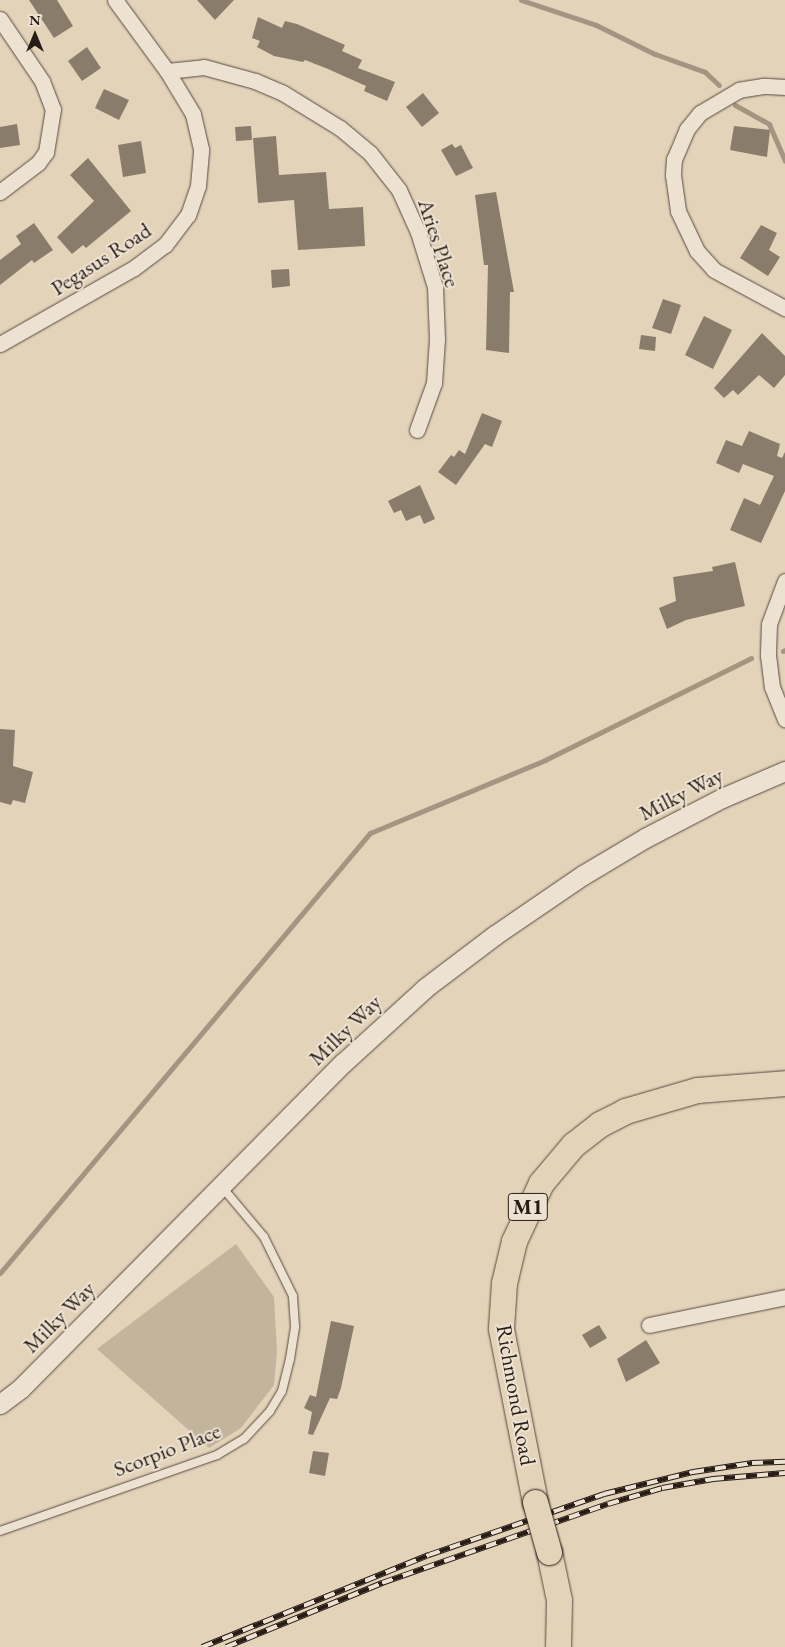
<!DOCTYPE html>
<html>
<head>
<meta charset="utf-8">
<style>
  body { margin:0 }
  #map { position:relative; width:785px; height:1647px; overflow:hidden; background:#e3d3b9; font-family:"EB Garamond",serif }
  div>[style] { position:absolute }
  .green>* { inset:0; background:#c3b49d }
  .stream>* { height:5px; margin:-2.5px; padding:0 2.5px; transform-origin:2.5px; border-radius:2.5px; background:#a39582 }
  .building>* { inset:0; background:#897c6b }
  .roads { filter:drop-shadow(0 0 1px #564a3f) drop-shadow(0 0 1px #564a3f) }
  .service>* { height:8px; margin:-4px; padding:0 4px; transform-origin:4px; border-radius:4px; background:#ede2d2 }
  .minor>* { height:15px; margin:-7.5px; padding:0 7.5px; transform-origin:7.5px; border-radius:7.5px; background:#ede2d2 }
  .tertiary>* { height:19px; margin:-9.5px; padding:0 9.5px; transform-origin:9.5px; border-radius:9.5px; background:#ede2d2 }
  .trunk>* { height:25px; margin:-12.5px; padding:0 12.5px; transform-origin:12.5px; border-radius:12.5px; background:#e3d3b9 }
  .rail>* { height:5.5px; margin-top:-2.75px; transform-origin:0; background:repeating-linear-gradient(90deg,#ede2d2 0 11px,#271d16 0 22px); box-sizing:border-box; border-block:1px solid #271d16 }
  .bridges { filter:drop-shadow(0 0 1px #271d16) drop-shadow(0 0 1px #271d16) }
  .trunk-bridge>* { height:25px; margin:-12.5px; padding:0 12.5px; transform-origin:12.5px; border-radius:12.5px; background:#e3d3b9 }
  span { translate:-50% -50%; white-space:nowrap; text-align:center; line-height:1.15; -webkit-text-stroke:4px #ede2d2; paint-order:stroke }
  .shield-label span { padding:1px 4px; background:#ede2d2; border:1px solid; border-radius:4px; -webkit-text-stroke-width:0 }
  .shield-label { font-size:21px; color:#271d16; font-weight:700 }
  .street-label { font-size:22px; color:#271d16 }
  .north { position:absolute; left:10px; top:10px; width:50px; height:50px; -webkit-text-stroke:4px #ede2d2; paint-order:stroke; rotate:0deg; font-size:14px; font-weight:700; line-height:20px; text-align:center; color:#271d16 }
  .north::after { content:''; display:block; margin:auto; width:18px; height:22px; background:#271d16; clip-path:polygon(50% 0,100% 100%,50% 72%,0 100%) }
</style>
</head>
<body>
<div id="map">
  <div class="green">
    <i style="clip-path:polygon(236px 1244px,274px 1297px,277px 1352px,274px 1385px,241px 1428px,209px 1448px,97px 1349px)"></i>
  </div>
  <div class="stream">
    <i style="left:521px;top:0;width:79px;rotate:18.4deg"></i>
    <i style="left:596px;top:25px;width:66px;rotate:26.2deg"></i>
    <i style="left:655px;top:54px;width:53px;rotate:19.8deg"></i>
    <i style="left:705px;top:72px;width:19px;rotate:43deg"></i>
    <i style="left:735px;top:105px;width:39px;rotate:29deg"></i>
    <i style="left:769px;top:124px;width:40px;rotate:66.6deg"></i>
    <i style="left:783px;top:651px;width:2px;rotate:-27deg"></i>
    <i style="left:0;top:1273px;width:575px;rotate:-49.94deg"></i>
    <i style="left:370px;top:833px;width:190px;rotate:-22.6deg"></i>
    <i style="left:545px;top:760px;width:230px;rotate:-26.3deg"></i>
  </div>
  <div class="building">
    <i style="clip-path:polygon(29px 0,57px 0,73px 26px,54px 38px)"></i>
    <i style="clip-path:polygon(197px 0,234px 0,215px 20px)"></i>
    <i style="clip-path:polygon(258px 17px,282px 28px,285px 21px,297px 24px,345px 45px,342px 51px,362px 60px,358px 68px,395px 82px,387px 101px,364px 91px,366px 86px,328px 69px,305px 60px,303px 62px,274px 56px,257px 47px,260px 41px,252px 38px)"></i>
    <i style="clip-path:polygon(87px 47px,101px 68px,82px 81px,68px 61px)"></i>
    <i style="clip-path:polygon(104px 89px,129px 100px,119px 120px,95px 108px)"></i>
    <i style="clip-path:polygon(423px 93px,439px 113px,422px 127px,406px 107px)"></i>
    <i style="clip-path:polygon(17px 124px,20px 145px,0 148px,0 127px)"></i>
    <i style="clip-path:polygon(251px 126px,252px 140px,236px 141px,235px 127px)"></i>
    <i style="clip-path:polygon(734px 126px,770px 130px,767px 157px,730px 150px)"></i>
    <i style="clip-path:polygon(276px 136px,279px 175px,326px 172px,329px 209px,363px 207px,365px 246px,298px 250px,294px 200px,258px 203px,253px 138px)"></i>
    <i style="clip-path:polygon(141px 141px,146px 173px,123px 177px,118px 145px)"></i>
    <i style="clip-path:polygon(452px 144px,455px 148px,461px 145px,473px 168px,456px 176px,441px 150px)"></i>
    <i style="clip-path:polygon(88px 158px,131px 211px,86px 248px,83px 245px,72px 254px,57px 237px,94px 201px,70px 175px)"></i>
    <i style="clip-path:polygon(496px 192px,514px 292px,510px 292px,509px 353px,486px 350px,488px 265px,484px 265px,475px 195px)"></i>
    <i style="clip-path:polygon(34px 223px,53px 250px,34px 263px,32px 260px,0 285px,0 260px,21px 244px,16px 236px)"></i>
    <i style="clip-path:polygon(761px 225px,777px 233px,769px 250px,780px 257px,768px 276px,740px 258px)"></i>
    <i style="clip-path:polygon(289px 269px,290px 286px,272px 288px,271px 270px)"></i>
    <i style="clip-path:polygon(663px 299px,681px 305px,671px 334px,652px 328px)"></i>
    <i style="clip-path:polygon(704px 316px,732px 330px,713px 369px,685px 355px)"></i>
    <i style="clip-path:polygon(762px 333px,785px 356px,785px 375px,774px 388px,759px 375px,738px 395px,733px 390px,724px 398px,714px 388px)"></i>
    <i style="clip-path:polygon(641px 335px,656px 337px,655px 351px,639px 349px)"></i>
    <i style="clip-path:polygon(482px 413px,502px 421px,492px 447px,485px 444px,456px 485px,438px 472px,451px 455px,454px 457px,459px 450px,465px 454px)"></i>
    <i style="clip-path:polygon(749px 431px,780px 444px,777px 456px,782px 458px,785px 452px,785px 491px,761px 543px,730px 530px,744px 498px,760px 505px,774px 476px,743px 464px,739px 473px,716px 463px,726px 440px,742px 446px)"></i>
    <i style="clip-path:polygon(420px 485px,435px 519px,424px 524px,420px 515px,406px 521px,401px 510px,394px 513px,388px 501px)"></i>
    <i style="clip-path:polygon(735px 562px,745px 606px,686px 620px,667px 629px,659px 608px,676px 601px,673px 577px,713px 571px,712px 567px)"></i>
    <i style="clip-path:polygon(0 729px,15px 730px,13px 766px,33px 772px,25px 803px,13px 800px,11px 805px,0 802px)"></i>
    <i style="clip-path:polygon(331px 1321px,354px 1326px,341px 1388px,337px 1399px,330px 1398px,313px 1435px,308px 1434px,312px 1412px,304px 1408px,310px 1395px,316px 1397px)"></i>
    <i style="clip-path:polygon(599px 1325px,607px 1338px,590px 1348px,582px 1335px)"></i>
    <i style="clip-path:polygon(646px 1340px,660px 1363px,626px 1382px,617px 1359px)"></i>
    <i style="clip-path:polygon(313px 1451px,329px 1453px,325px 1476px,309px 1473px)"></i>
  </div>
  <div class="roads">
    <div class="service">
      <i style="left:0;top:1531px;width:230px;rotate:-19.3deg"></i>
      <i style="left:217px;top:1455px;width:31px;rotate:-31deg"></i>
      <i style="left:244px;top:1439px;width:38px;rotate:-47deg"></i>
      <i style="left:270px;top:1411px;width:23px;rotate:-59deg"></i>
      <i style="left:282px;top:1391px;width:33px;rotate:-76deg"></i>
      <i style="left:290px;top:1359px;width:33px;rotate:-81deg"></i>
      <i style="left:295px;top:1326px;width:30px;rotate:-94deg"></i>
      <i style="left:293px;top:1296px;width:66px;rotate:-116.2deg"></i>
      <i style="left:264px;top:1237px;width:65px;rotate:-130deg"></i>
    </div>
    <div class="minor">
      <i style="left:0;top:19px;width:75px;rotate:55.9deg"></i>
      <i style="left:42px;top:81px;width:30px;rotate:69deg"></i>
      <i style="left:53px;top:109px;width:44px;rotate:99.2deg"></i>
      <i style="left:46px;top:152px;width:14px;rotate:126deg"></i>
      <i style="left:38px;top:163px;width:48px;rotate:142.7deg"></i>
      <i style="left:167px;top:71px;width:37px;rotate:-6deg"></i>
      <i style="left:204px;top:67px;width:53px;rotate:15.4deg"></i>
      <i style="left:255px;top:81px;width:30px;rotate:23deg"></i>
      <i style="left:283px;top:93px;width:67px;rotate:31.6deg"></i>
      <i style="left:340px;top:128px;width:39px;rotate:40deg"></i>
      <i style="left:370px;top:153px;width:47px;rotate:51.9deg"></i>
      <i style="left:399px;top:190px;width:46px;rotate:65.7deg"></i>
      <i style="left:418px;top:232px;width:58px;rotate:72.8deg"></i>
      <i style="left:435px;top:287px;width:52px;rotate:87.8deg"></i>
      <i style="left:437px;top:339px;width:44px;rotate:93.9deg"></i>
      <i style="left:434px;top:383px;width:50px;rotate:109.9deg"></i>
      <i style="left:785px;top:87px;width:22px;rotate:-177deg"></i>
      <i style="left:763px;top:86px;width:24px;rotate:171deg"></i>
      <i style="left:739px;top:90px;width:45px;rotate:149.5deg"></i>
      <i style="left:700px;top:113px;width:21px;rotate:129deg"></i>
      <i style="left:687px;top:129px;width:33px;rotate:113deg"></i>
      <i style="left:674px;top:159px;width:16px;rotate:94deg"></i>
      <i style="left:673px;top:175px;width:36px;rotate:82deg"></i>
      <i style="left:678px;top:211px;width:44px;rotate:64.6deg"></i>
      <i style="left:697px;top:251px;width:25px;rotate:48deg"></i>
      <i style="left:714px;top:270px;width:81px;rotate:28.2deg"></i>
      <i style="left:0;top:344px;width:154px;rotate:-29.6deg"></i>
      <i style="left:134px;top:268px;width:39px;rotate:-37deg"></i>
      <i style="left:165px;top:245px;width:38px;rotate:-53deg"></i>
      <i style="left:188px;top:215px;width:31px;rotate:-71deg"></i>
      <i style="left:198px;top:186px;width:37px;rotate:-85deg"></i>
      <i style="left:201px;top:149px;width:36px;rotate:-103deg"></i>
      <i style="left:193px;top:114px;width:50px;rotate:-121.2deg"></i>
      <i style="left:167px;top:71px;width:88px;rotate:-126.2deg"></i>
      <i style="left:785px;top:581px;width:46px;rotate:110.4deg"></i>
      <i style="left:769px;top:624px;width:31px;rotate:92deg"></i>
      <i style="left:768px;top:655px;width:32px;rotate:83deg"></i>
      <i style="left:772px;top:687px;width:35px;rotate:68deg"></i>
      <i style="left:649px;top:1325px;width:139px;rotate:-11.6deg"></i>
    </div>
    <div class="tertiary">
      <i style="left:0;top:1404px;width:26px;rotate:-37deg"></i>
      <i style="left:21px;top:1388px;width:458px;rotate:-45.3deg"></i>
      <i style="left:343px;top:1063px;width:111px;rotate:-42.4deg"></i>
      <i style="left:425px;top:988px;width:88px;rotate:-37.1deg"></i>
      <i style="left:495px;top:935px;width:107px;rotate:-34.3deg"></i>
      <i style="left:583px;top:875px;width:72px;rotate:-30.8deg"></i>
      <i style="left:645px;top:838px;width:87px;rotate:-27.5deg"></i>
      <i style="left:722px;top:798px;width:69px;rotate:-23.2deg"></i>
    </div>
    <div class="trunk">
      <i style="left:535px;top:1502px;width:177px;rotate:-101.1deg"></i>
      <i style="left:501px;top:1328px;width:45px;rotate:-86.2deg"></i>
      <i style="left:504px;top:1283px;width:43px;rotate:-76.6deg"></i>
      <i style="left:514px;top:1241px;width:64px;rotate:-65deg"></i>
      <i style="left:541px;top:1183px;width:50px;rotate:-49.9deg"></i>
      <i style="left:573px;top:1145px;width:34px;rotate:-38deg"></i>
      <i style="left:600px;top:1124px;width:28px;rotate:-27deg"></i>
      <i style="left:625px;top:1111px;width:75px;rotate:-16.3deg"></i>
      <i style="left:697px;top:1090px;width:88px;rotate:-4.5deg"></i>
      <i style="left:549px;top:1552px;width:49px;rotate:78.2deg"></i>
      <i style="left:559px;top:1600px;width:47px;rotate:91.2deg"></i>
    </div>
  </div>
  <div class="rail">
    <i style="left:202px;top:1647px;width:245px;rotate:-22.1deg"></i>
    <i style="left:429px;top:1555px;width:185px;rotate:-19.2deg"></i>
    <i style="left:604px;top:1494px;width:92px;rotate:-13.9deg"></i>
    <i style="left:693px;top:1472px;width:60px;rotate:-8.7deg"></i>
    <i style="left:752px;top:1463px;width:33px;rotate:-2deg"></i>
    <i style="left:226px;top:1647px;width:169px;rotate:-22.3deg"></i>
    <i style="left:382px;top:1583px;width:239px;rotate:-19.3deg"></i>
    <i style="left:608px;top:1504px;width:56px;rotate:-16.5deg"></i>
    <i style="left:662px;top:1488px;width:52px;rotate:-10deg"></i>
    <i style="left:713px;top:1479px;width:72px;rotate:-4.8deg"></i>
  </div>
  <div class="bridges">
    <div class="trunk-bridge">
      <i style="left:535px;top:1502px;width:52px;rotate:74.4deg"></i>
    </div>
  </div>
  <div class="shield-label">
    <span style="left:528px;top:1207px">M1</span>
  </div>
  <div class="street-label">
    <span style="left:439px;top:243px;rotate:72deg">Aries Place</span>
    <span style="left:101px;top:259px;rotate:-33deg">Pegasus Road</span>
    <span style="left:681px;top:794px;rotate:-27deg">Milky Way</span>
    <span style="left:345px;top:1030px;rotate:-44deg">Milky Way</span>
    <span style="left:59px;top:1317px;rotate:-45deg">Milky Way</span>
    <span style="left:516px;top:1395px;rotate:80deg">Richmond Road</span>
    <span style="left:167px;top:1450px;rotate:-21deg">Scorpio Place</span>
  </div>
  <div class="north">N</div>
</div>
</body>
</html>
